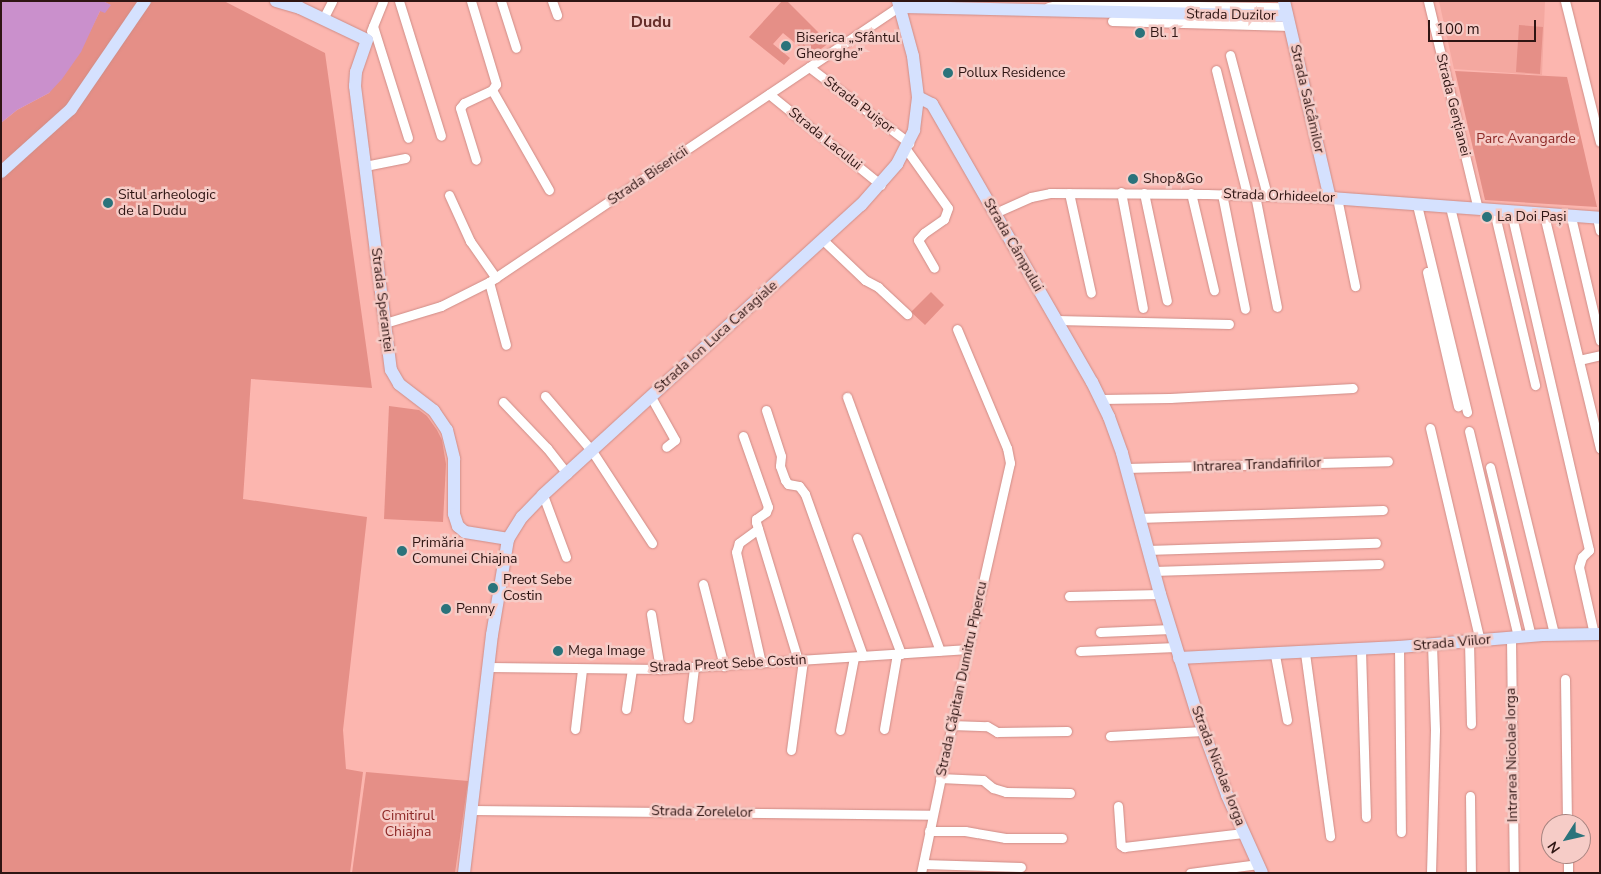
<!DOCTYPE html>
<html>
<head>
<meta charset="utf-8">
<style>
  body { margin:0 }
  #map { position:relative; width:1601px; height:874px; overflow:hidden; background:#fcb6af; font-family:"Nunito Sans",sans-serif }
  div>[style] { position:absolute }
  .built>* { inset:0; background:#f4a8a0 }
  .green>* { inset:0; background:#e58f87 }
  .water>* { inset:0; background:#ca90cc }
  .roads { filter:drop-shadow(0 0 1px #cf8d87) drop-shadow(0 0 1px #cf8d87) }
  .street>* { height:9px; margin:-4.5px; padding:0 4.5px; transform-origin:4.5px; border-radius:4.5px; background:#fff }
  .secondary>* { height:12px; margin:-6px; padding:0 6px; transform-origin:6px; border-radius:6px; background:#d5e1fe }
  .dots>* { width:14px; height:14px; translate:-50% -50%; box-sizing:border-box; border:2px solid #f6ccc7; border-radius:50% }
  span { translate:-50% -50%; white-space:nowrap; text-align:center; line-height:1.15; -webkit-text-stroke:5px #f6ccc7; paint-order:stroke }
  .street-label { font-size:14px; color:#2e1513 }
  .poi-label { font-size:14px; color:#2e1513 }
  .left { translate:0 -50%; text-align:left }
  .park-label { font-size:14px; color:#8e2a28 }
  .quarter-label { font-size:16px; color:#652d29; font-weight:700 }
  .frame { position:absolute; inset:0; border:2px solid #2e1513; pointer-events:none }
  .north { position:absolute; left:1541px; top:814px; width:50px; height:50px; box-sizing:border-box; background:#f6ccc7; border:1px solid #a6837f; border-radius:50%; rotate:235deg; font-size:14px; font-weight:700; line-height:20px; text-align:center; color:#2e1513 }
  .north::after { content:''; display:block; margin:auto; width:18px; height:22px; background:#2a737b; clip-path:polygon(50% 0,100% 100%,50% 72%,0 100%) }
  .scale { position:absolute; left:1428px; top:20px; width:108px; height:22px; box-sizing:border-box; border:2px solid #2e1513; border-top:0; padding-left:6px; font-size:15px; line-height:18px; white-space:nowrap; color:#2e1513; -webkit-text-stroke:4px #f6ccc7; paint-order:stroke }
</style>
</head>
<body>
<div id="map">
  <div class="built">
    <i style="clip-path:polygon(1439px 1px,1545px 1px,1542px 75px,1454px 69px)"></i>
  </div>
  <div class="green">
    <i style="clip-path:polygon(103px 1px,224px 1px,325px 53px,372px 388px,251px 379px,243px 499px,367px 517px,343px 730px,346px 769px,363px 772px,350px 873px,1px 873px,1px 123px,17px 110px,49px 93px,91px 29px,100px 11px,110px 5px)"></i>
    <i style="clip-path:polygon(782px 1px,787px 1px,829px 43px,806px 60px,800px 51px,800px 47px,783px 33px,773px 44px,790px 58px,784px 65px,749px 37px)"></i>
    <i style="clip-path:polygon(1519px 25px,1543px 27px,1540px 74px,1516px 72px)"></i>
    <i style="clip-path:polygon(1455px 71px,1567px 77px,1597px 207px,1485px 200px)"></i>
    <i style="clip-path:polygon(931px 292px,944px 305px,925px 325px,911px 312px)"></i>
    <i style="clip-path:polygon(389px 406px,419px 410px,427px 416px,437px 430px,442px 440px,446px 464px,443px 522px,384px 519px)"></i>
    <i style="clip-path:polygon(366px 772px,468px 781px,455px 873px,352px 873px)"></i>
  </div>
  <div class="water">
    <i style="clip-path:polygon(1px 1px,103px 1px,111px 5px,105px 13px,100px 11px,81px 52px,62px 79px,49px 93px,17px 110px,1px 123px)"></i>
  </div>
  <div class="roads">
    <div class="street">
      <i style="left:399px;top:1px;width:141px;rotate:72.7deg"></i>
      <i style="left:471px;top:1px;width:87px;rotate:73.2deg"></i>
      <i style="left:496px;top:84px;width:7px;rotate:124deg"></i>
      <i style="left:492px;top:90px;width:31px;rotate:155deg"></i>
      <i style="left:464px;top:103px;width:6px;rotate:129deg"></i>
      <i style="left:460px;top:108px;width:54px;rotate:72.9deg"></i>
      <i style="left:501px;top:1px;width:49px;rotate:72.3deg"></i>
      <i style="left:552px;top:1px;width:15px;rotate:70deg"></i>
      <i style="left:1428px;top:1px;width:214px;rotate:76.5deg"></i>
      <i style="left:1565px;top:1px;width:145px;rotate:76.1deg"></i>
      <i style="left:1048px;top:7px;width:12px;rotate:-14deg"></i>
      <i style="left:1060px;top:4px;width:225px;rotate:0.8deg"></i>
      <i style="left:323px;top:19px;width:20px;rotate:-63deg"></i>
      <i style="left:1112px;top:21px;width:178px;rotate:1.6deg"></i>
      <i style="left:373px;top:26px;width:117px;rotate:72.6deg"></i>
      <i style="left:371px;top:31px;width:32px;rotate:-68deg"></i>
      <i style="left:1230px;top:55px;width:145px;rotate:75.2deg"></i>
      <i style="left:809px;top:67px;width:126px;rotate:37.2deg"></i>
      <i style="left:1216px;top:70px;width:128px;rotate:76deg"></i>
      <i style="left:492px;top:90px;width:115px;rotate:60.3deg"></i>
      <i style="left:769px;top:94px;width:144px;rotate:39.1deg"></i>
      <i style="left:906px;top:149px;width:72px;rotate:54.6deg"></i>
      <i style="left:948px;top:208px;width:12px;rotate:110deg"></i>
      <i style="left:944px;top:219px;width:24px;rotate:145deg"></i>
      <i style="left:924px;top:233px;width:9px;rotate:131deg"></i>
      <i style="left:918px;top:240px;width:32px;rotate:60deg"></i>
      <i style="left:365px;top:166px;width:41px;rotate:-11.3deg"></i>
      <i style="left:1121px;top:192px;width:118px;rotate:79.3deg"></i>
      <i style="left:1069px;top:193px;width:102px;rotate:77.6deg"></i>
      <i style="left:1144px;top:193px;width:110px;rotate:78deg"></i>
      <i style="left:1191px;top:193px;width:100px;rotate:76.7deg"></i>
      <i style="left:1222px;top:194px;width:117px;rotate:78.7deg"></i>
      <i style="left:449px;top:195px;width:51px;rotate:65.5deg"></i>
      <i style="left:470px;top:241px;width:45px;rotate:54.9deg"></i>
      <i style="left:1255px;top:195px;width:114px;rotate:78.9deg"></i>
      <i style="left:1337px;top:198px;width:90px;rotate:78.4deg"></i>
      <i style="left:1417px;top:205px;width:213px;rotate:76.4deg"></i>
      <i style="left:1450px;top:207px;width:439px;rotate:76.3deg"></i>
      <i style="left:1494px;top:211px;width:179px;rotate:76.7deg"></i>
      <i style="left:1511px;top:212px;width:347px;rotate:77deg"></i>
      <i style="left:1589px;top:550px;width:10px;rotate:135deg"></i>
      <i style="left:1582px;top:557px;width:10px;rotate:107deg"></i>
      <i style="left:1579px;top:567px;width:69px;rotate:77.4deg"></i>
      <i style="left:995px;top:213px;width:39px;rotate:-24deg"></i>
      <i style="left:1031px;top:197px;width:19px;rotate:-12deg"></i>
      <i style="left:1050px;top:193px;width:157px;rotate:0.4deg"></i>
      <i style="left:1207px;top:194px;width:123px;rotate:1.9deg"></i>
      <i style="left:1544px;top:215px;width:240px;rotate:76.5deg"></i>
      <i style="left:1571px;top:217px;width:127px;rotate:76.8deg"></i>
      <i style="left:1597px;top:218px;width:13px;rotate:77deg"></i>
      <i style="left:823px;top:240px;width:58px;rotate:43.6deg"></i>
      <i style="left:865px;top:280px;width:15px;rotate:28deg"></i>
      <i style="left:878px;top:287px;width:40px;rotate:43deg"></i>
      <i style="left:1427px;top:272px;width:138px;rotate:77deg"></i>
      <i style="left:489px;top:282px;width:65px;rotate:74.9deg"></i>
      <i style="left:1057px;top:320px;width:172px;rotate:1.3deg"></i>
      <i style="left:385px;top:323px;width:59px;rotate:-16.9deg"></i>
      <i style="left:441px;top:306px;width:54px;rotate:-26.6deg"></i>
      <i style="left:489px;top:282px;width:494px;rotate:-33.9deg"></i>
      <i style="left:1579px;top:360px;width:22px;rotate:-13deg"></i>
      <i style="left:545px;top:396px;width:72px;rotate:49.5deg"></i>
      <i style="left:592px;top:451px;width:110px;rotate:56.9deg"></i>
      <i style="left:651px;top:397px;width:49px;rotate:60.8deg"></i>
      <i style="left:675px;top:440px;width:11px;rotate:142deg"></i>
      <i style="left:847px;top:397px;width:270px;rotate:69.9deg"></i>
      <i style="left:1101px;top:399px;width:69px;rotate:-0.8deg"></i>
      <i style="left:1170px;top:398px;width:183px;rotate:-3.1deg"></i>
      <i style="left:503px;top:402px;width:64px;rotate:46.3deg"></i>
      <i style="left:547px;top:448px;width:33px;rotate:52deg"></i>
      <i style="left:766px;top:410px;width:48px;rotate:71.9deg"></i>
      <i style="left:781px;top:456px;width:10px;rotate:96deg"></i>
      <i style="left:780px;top:466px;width:15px;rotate:70deg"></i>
      <i style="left:785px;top:480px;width:5px;rotate:53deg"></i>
      <i style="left:788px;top:484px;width:11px;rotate:10deg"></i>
      <i style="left:799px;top:486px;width:10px;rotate:53deg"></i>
      <i style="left:805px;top:494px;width:172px;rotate:70.3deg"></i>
      <i style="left:1430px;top:428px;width:219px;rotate:76.8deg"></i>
      <i style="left:1469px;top:431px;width:212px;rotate:76.6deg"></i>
      <i style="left:743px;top:436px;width:75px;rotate:70.6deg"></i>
      <i style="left:768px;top:507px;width:5px;rotate:112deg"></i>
      <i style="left:766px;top:512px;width:12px;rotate:145deg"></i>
      <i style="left:756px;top:519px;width:3px;rotate:90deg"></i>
      <i style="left:756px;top:522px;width:144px;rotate:73.1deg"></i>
      <i style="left:1490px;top:467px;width:174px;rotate:76.4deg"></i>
      <i style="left:1126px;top:468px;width:262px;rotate:-1.5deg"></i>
      <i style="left:543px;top:495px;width:66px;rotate:69.6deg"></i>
      <i style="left:1139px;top:518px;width:244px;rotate:-1.9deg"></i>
      <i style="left:758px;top:529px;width:24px;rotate:144deg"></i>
      <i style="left:739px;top:543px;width:9px;rotate:108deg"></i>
      <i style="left:736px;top:552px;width:114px;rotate:77.3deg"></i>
      <i style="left:857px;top:538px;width:124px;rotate:69.2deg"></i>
      <i style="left:1147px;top:550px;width:229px;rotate:-1.8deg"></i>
      <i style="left:1153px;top:571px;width:226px;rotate:-1.8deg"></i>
      <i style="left:703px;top:584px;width:85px;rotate:75.6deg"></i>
      <i style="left:1069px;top:596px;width:91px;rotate:-1.3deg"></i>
      <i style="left:651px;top:614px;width:56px;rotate:80.7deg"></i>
      <i style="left:1100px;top:632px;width:71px;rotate:-2.4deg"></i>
      <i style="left:1511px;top:638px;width:235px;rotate:89.3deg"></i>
      <i style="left:1469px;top:642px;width:82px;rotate:88.6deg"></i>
      <i style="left:1399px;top:647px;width:185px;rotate:89.4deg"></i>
      <i style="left:1361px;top:650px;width:167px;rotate:88.3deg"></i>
      <i style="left:1080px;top:651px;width:96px;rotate:-2.4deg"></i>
      <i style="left:1305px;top:653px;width:185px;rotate:82.2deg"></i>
      <i style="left:1275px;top:655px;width:66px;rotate:79.5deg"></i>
      <i style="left:489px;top:667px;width:171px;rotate:0.7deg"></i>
      <i style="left:660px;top:669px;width:309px;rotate:-3.7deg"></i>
      <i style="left:1565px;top:679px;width:145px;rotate:89.2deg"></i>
      <i style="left:626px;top:709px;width:40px;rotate:-81.5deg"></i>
      <i style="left:688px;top:718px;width:50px;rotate:-83.2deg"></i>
      <i style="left:951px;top:725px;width:36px;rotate:2deg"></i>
      <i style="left:987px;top:726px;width:12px;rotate:31deg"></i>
      <i style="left:997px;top:732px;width:70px;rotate:-0.8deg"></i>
      <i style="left:575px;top:729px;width:60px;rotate:-83.3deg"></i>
      <i style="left:884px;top:729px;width:76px;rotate:-80.2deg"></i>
      <i style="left:840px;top:730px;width:74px;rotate:-79.1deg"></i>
      <i style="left:1110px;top:736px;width:93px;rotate:-3.1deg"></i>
      <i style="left:791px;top:750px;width:91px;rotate:-82.4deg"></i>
      <i style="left:940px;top:778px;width:43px;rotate:2.7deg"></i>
      <i style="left:983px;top:780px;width:13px;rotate:39deg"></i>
      <i style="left:993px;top:788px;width:14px;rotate:17deg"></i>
      <i style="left:1006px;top:792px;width:64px;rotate:0.9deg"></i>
      <i style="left:1470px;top:796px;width:77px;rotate:89.3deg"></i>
      <i style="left:1118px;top:806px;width:39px;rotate:86deg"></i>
      <i style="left:1121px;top:845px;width:4px;rotate:34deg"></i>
      <i style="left:1124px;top:847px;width:120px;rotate:-6.7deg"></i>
      <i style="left:472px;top:810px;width:460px;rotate:0.6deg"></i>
      <i style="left:929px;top:831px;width:36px"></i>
      <i style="left:965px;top:831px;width:41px;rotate:9.9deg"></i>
      <i style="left:1005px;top:838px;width:57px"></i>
      <i style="left:1568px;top:854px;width:19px;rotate:90deg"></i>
      <i style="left:923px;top:864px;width:98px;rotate:1.8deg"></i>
      <i style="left:921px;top:873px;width:229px;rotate:-78.2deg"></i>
      <i style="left:968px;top:649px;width:191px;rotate:-77.3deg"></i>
      <i style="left:1010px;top:463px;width:15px;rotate:-101deg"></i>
      <i style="left:1007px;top:448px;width:129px;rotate:-112.8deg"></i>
      <i style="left:1190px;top:873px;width:69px;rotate:-7.5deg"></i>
      <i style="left:1431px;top:873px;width:143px;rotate:-88.4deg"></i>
      <i style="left:1435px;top:730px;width:85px;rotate:-92deg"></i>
    </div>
    <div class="secondary">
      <i style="left:276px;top:1px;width:25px;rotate:16deg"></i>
      <i style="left:300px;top:8px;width:74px;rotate:25.5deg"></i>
      <i style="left:367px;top:40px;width:34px;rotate:109deg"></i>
      <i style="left:356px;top:72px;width:14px;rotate:94deg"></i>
      <i style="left:355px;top:86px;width:286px;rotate:82.8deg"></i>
      <i style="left:391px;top:370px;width:16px;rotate:60deg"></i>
      <i style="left:399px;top:384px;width:44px;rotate:37.6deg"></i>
      <i style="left:434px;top:411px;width:23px;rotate:56deg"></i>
      <i style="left:447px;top:430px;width:30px;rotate:76deg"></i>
      <i style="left:454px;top:459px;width:55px;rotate:90deg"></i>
      <i style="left:454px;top:514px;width:13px;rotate:72deg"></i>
      <i style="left:458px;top:526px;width:9px;rotate:41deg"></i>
      <i style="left:465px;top:532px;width:44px;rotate:9.2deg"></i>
      <i style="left:1284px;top:1px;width:202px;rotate:76.9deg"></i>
      <i style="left:1330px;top:198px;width:271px;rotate:4.2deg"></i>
      <i style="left:899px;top:7px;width:388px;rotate:1.3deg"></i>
      <i style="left:918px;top:97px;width:16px;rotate:27deg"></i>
      <i style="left:932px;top:104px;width:321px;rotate:60.1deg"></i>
      <i style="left:1092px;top:382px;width:39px;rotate:64deg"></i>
      <i style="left:1109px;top:417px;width:38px;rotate:70deg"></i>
      <i style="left:1122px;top:453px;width:146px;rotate:74.9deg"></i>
      <i style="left:1160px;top:594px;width:122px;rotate:72.9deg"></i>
      <i style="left:1196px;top:711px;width:90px;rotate:69.7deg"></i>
      <i style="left:1227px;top:795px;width:85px;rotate:65.8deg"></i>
      <i style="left:1px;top:172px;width:94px;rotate:-42deg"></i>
      <i style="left:71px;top:109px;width:131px;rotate:-55.6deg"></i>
      <i style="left:1179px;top:658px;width:220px;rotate:-2.9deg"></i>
      <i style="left:1399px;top:647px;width:144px;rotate:-4.8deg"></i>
      <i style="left:1543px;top:635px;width:57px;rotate:-1deg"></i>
      <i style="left:464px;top:873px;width:240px;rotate:-83.3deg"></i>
      <i style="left:492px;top:635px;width:97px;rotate:-80.5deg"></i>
      <i style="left:508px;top:539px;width:26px;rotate:-58deg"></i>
      <i style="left:522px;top:517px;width:30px;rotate:-46deg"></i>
      <i style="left:543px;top:495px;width:430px;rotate:-42.4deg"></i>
      <i style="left:861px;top:205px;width:55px;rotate:-48.7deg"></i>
      <i style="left:897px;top:164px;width:38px;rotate:-63deg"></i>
      <i style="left:914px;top:130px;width:33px;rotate:-83deg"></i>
      <i style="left:918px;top:97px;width:41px;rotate:-97deg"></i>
      <i style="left:913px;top:56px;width:57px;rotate:-105.3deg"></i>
    </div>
  </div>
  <div class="dots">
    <i style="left:1140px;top:33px;background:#2a737b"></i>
    <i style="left:786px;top:46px;background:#2a737b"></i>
    <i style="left:948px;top:73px;background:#2a737b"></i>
    <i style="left:1133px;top:179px;background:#2a737b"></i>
    <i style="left:108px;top:203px;background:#2a737b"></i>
    <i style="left:1487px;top:217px;background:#2a737b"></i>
    <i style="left:402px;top:551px;background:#2a737b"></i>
    <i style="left:493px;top:588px;background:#2a737b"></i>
    <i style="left:446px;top:609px;background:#2a737b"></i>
    <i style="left:558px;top:651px;background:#2a737b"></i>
  </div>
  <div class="street-label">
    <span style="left:1231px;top:15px;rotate:1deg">Strada Duzilor</span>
    <span style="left:1307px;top:99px;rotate:77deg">Strada Salcâmilor</span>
    <span style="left:859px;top:105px;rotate:37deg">Strada Puișor</span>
    <span style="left:1453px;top:105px;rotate:76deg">Strada Gențianei</span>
    <span style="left:825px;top:139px;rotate:39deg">Strada Lacului</span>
    <span style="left:648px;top:176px;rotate:-34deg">Strada Bisericii</span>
    <span style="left:1279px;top:196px;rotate:2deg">Strada Orhideelor</span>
    <span style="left:1013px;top:245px;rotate:60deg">Strada Câmpului</span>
    <span style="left:382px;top:300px;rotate:83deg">Strada Speranței</span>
    <span style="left:716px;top:337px;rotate:-42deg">Strada Ion Luca Caragiale</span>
    <span style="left:1257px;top:465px;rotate:-2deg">Intrarea Trandafirilor</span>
    <span style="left:1452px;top:643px;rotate:-5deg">Strada Viilor</span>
    <span style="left:728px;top:664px;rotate:-3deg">Strada Preot Sebe Costin</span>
    <span style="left:962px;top:679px;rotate:-78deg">Strada Căpitan Dumitru Pipercu</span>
    <span style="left:1512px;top:755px;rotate:-91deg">Intrarea Nicolae Iorga</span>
    <span style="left:1218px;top:766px;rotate:69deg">Strada Nicolae Iorga</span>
    <span style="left:702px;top:812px;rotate:1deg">Strada Zorelelor</span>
  </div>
  <div class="poi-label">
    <span class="left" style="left:1150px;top:33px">Bl. 1</span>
    <span class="left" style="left:796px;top:46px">Biserica „Sfântul<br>Gheorghe”</span>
    <span class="left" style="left:958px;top:73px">Pollux Residence</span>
    <span class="left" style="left:1143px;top:179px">Shop&amp;Go</span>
    <span class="left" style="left:118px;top:203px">Situl arheologic<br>de la Dudu</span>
    <span class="left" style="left:1497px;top:217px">La Doi Pași</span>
    <span class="left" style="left:412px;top:551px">Primăria<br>Comunei Chiajna</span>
    <span class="left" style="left:503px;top:588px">Preot Sebe<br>Costin</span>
    <span class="left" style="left:456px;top:609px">Penny</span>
    <span class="left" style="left:568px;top:651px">Mega Image</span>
  </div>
  <div class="park-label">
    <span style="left:1526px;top:139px">Parc Avangarde</span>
    <span style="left:408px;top:824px">Cimitirul<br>Chiajna</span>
  </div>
  <div class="quarter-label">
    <span style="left:651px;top:22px">Dudu</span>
  </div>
  <div class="frame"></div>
  <div class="north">N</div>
  <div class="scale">100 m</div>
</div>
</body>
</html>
